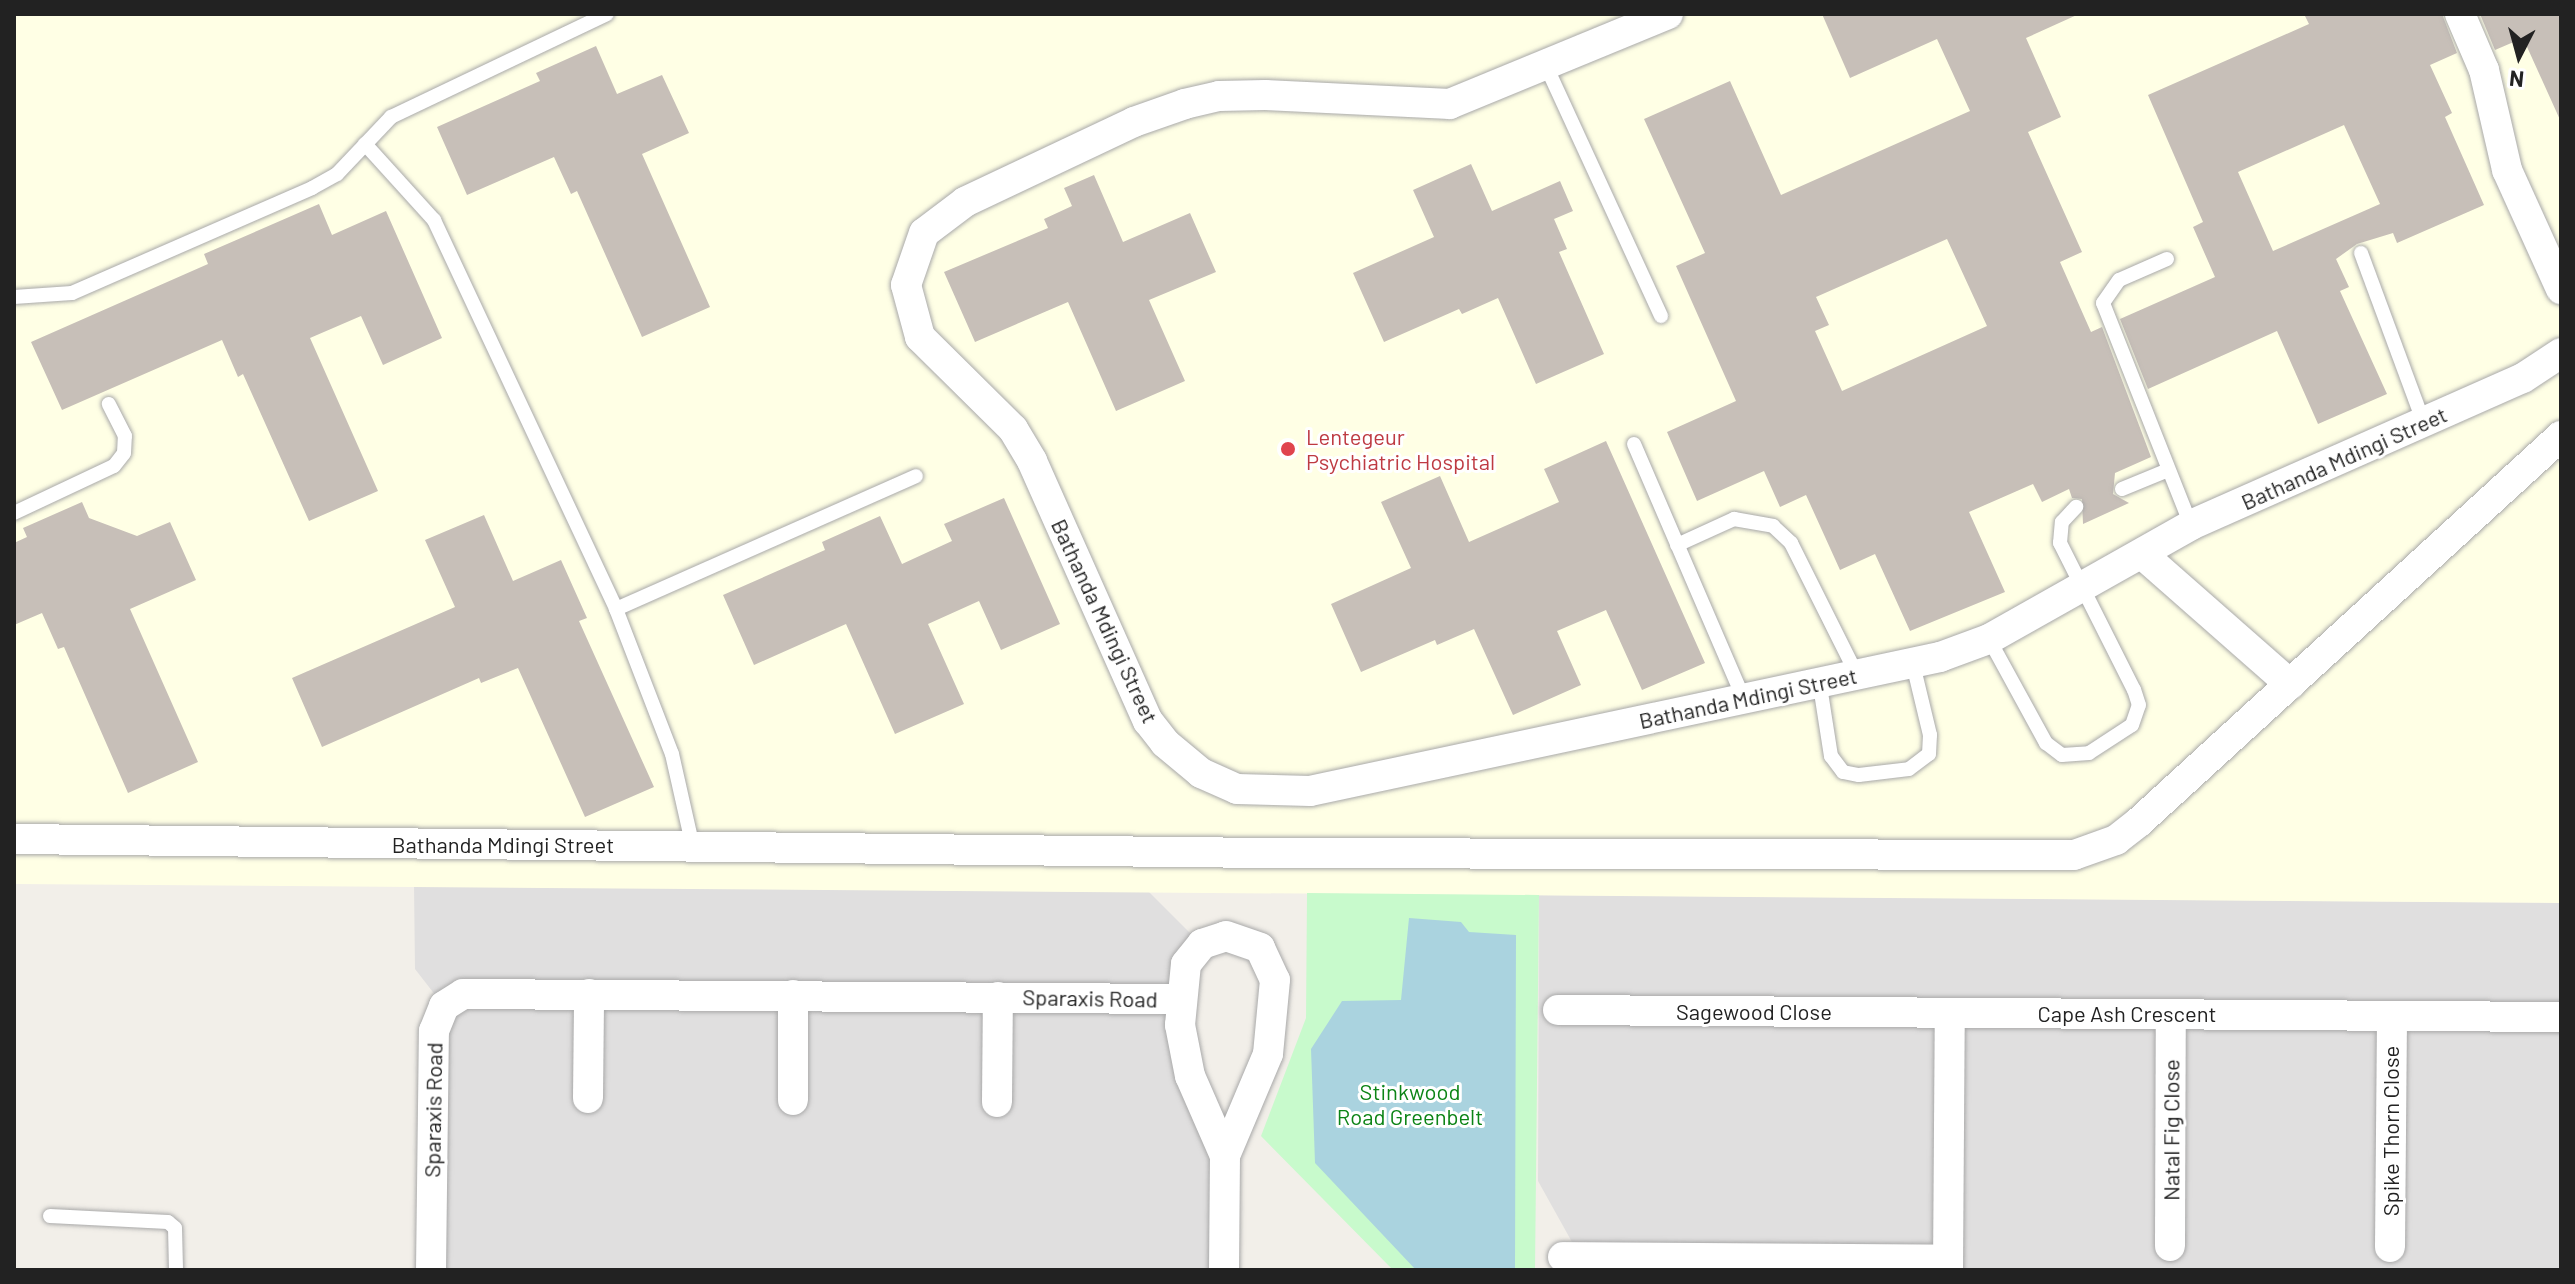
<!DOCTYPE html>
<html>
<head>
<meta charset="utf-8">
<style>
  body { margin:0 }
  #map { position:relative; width:2575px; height:1284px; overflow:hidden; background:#f2efe9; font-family:Barlow,sans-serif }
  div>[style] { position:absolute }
  .residential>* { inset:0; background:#e0dfdf }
  .education>* { inset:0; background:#ffffe5 }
  .park>* { inset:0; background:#c8facc }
  .water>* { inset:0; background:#aad3df }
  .building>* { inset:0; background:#c7bfb8 }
  .roads { filter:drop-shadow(0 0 2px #a9a9a9) drop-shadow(0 0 2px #a9a9a9) }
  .service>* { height:14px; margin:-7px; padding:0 7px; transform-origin:7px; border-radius:7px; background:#fff }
  .minor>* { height:30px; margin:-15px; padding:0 15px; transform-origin:15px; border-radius:15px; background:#fff }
  .dots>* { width:22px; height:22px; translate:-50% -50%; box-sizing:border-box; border:4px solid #fff; border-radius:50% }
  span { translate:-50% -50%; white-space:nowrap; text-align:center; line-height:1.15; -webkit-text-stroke:6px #fff; paint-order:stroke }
  .health-label { font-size:22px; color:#be3a42 }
  .left { translate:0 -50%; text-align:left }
  .street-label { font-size:22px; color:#222 }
  .park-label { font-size:22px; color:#0c8416 }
  .frame { position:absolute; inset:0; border:16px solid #222; pointer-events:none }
  .north { position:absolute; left:2479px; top:16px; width:80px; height:80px; -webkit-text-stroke:6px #fff; paint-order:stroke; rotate:186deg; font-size:22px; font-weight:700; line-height:32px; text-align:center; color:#222 }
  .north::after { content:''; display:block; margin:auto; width:28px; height:36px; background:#222; clip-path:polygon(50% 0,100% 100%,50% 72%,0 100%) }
</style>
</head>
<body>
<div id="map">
  <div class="residential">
    <i style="clip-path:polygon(414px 886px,1149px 892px,1202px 945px,1184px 977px,1210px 1120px,1225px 1270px,430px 1270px,443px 1005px,415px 969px)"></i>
    <i style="clip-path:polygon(1539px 895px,2561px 903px,2561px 1270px,1582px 1270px,1582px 1260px,1538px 1181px)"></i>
  </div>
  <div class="education">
    <i style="clip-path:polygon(14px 14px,2561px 14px,2561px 903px,14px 884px)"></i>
  </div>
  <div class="park">
    <i style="clip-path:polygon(1307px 893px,1539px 895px,1535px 1270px,1393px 1270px,1261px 1136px,1306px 1018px)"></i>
  </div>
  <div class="water">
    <i style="clip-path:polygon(1409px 918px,1461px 922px,1469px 932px,1516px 935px,1515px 1270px,1416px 1270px,1315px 1163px,1311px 1049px,1342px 1001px,1401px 1000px)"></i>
  </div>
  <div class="building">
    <i style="clip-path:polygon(evenodd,1822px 14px,2079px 14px,2026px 38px,2061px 117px,2028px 132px,2082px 252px,2060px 262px,2091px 332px,2102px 327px,2151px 457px,2115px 473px,2113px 494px,2129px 503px,2083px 524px,2082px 499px,2072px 498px,2069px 489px,2042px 502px,2033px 484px,1969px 512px,2005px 592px,1910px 631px,1875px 554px,1840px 570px,1806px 495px,1780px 507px,1764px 471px,1697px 501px,1667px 432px,1736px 401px,1676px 266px,1705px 253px,1644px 119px,1730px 81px,1781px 195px,1970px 111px,1937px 39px,1850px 78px,1822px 14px,1947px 239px,1987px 326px,1842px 391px,1815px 331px,1829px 325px,1816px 297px,1947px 239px)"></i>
    <i style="clip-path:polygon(evenodd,2304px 14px,2442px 14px,2457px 53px,2430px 65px,2452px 113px,2445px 117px,2484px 205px,2397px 243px,2393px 233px,2357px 244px,2336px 259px,2349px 287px,2340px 291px,2387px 394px,2318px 424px,2277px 331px,2148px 389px,2120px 319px,2215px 277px,2193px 227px,2203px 222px,2148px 95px,2309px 24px,2304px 14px,2344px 125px,2380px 204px,2273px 251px,2238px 172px,2344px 125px)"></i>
    <i style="clip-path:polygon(2480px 14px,2561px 14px,2561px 122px,2523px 38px,2495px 50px)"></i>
    <i style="clip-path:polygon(596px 46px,617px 94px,662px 75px,689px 133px,642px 154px,710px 307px,642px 337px,577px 191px,571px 194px,554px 157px,467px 195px,437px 127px,540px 81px,536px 73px)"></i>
    <i style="clip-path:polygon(1471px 164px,1492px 211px,1560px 181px,1573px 211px,1554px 219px,1567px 249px,1559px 252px,1604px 354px,1536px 384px,1498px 298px,1462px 314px,1459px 309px,1384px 342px,1353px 273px,1434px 237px,1413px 190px)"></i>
    <i style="clip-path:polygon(1094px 175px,1123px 242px,1190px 213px,1216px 272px,1149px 300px,1185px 381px,1116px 411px,1068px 302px,975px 342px,944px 272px,1048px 228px,1044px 219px,1072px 206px,1064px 188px)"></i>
    <i style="clip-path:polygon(319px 204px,332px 235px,386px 211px,442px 338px,383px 365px,361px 316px,310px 338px,378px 491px,309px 521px,243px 374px,238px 377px,222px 340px,62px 410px,31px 342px,208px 264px,204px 254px)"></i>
    <i style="clip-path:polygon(1606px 441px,1705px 663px,1642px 690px,1606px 610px,1557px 631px,1581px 685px,1513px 715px,1474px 629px,1437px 645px,1435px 640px,1361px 672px,1331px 604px,1411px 568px,1381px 502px,1440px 476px,1469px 542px,1559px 502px,1544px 469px)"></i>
    <i style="clip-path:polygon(1004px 498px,1060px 624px,1001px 650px,979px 601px,928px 624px,964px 704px,895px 734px,846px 624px,754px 665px,723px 595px,825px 550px,822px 542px,880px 516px,902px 564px,952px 541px,944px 524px)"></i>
    <i style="clip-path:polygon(82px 502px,89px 518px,137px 536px,170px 522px,196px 580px,130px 609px,198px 762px,128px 793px,64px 647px,58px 649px,42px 613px,14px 625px,14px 543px,27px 537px,23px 528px)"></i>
    <i style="clip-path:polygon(484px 515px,513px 581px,561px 560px,587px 618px,579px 621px,654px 787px,585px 817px,518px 668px,481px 683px,479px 678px,322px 747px,292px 678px,455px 607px,425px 540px)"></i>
  </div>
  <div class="roads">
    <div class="service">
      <i style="left:1547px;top:68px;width:273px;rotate:65.3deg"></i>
      <i style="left:365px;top:144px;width:103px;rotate:47.8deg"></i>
      <i style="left:434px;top:220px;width:429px;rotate:64.9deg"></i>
      <i style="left:616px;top:609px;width:155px;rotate:68.9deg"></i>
      <i style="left:672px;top:754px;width:95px;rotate:77.3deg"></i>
      <i style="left:2361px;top:253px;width:181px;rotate:69.7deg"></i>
      <i style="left:2167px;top:259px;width:52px;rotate:156.4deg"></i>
      <i style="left:2119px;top:280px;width:28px;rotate:125deg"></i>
      <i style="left:2103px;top:303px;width:239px;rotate:68.4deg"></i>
      <i style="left:14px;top:297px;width:58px;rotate:-3.9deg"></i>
      <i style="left:72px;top:293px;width:262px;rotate:-23.6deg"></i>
      <i style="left:312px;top:188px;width:29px;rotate:-29deg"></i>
      <i style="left:337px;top:174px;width:79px;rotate:-46.5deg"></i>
      <i style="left:391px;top:117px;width:239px;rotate:-25.5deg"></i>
      <i style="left:1634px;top:444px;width:278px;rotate:66.7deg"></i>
      <i style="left:2122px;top:489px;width:50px;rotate:-22.4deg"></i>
      <i style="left:14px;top:513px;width:110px;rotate:-25.2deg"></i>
      <i style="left:114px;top:466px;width:16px;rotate:-52deg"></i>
      <i style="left:124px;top:453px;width:17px;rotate:-87deg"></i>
      <i style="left:125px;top:436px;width:36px;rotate:-117deg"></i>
      <i style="left:1677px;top:545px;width:63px;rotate:-24.5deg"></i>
      <i style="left:1734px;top:519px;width:40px;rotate:10deg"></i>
      <i style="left:1773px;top:526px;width:25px;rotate:43deg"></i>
      <i style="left:1791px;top:543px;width:148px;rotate:63.4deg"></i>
      <i style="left:616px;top:609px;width:328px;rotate:-23.9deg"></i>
      <i style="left:1989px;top:639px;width:119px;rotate:61.3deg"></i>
      <i style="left:2046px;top:743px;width:20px;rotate:37deg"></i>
      <i style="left:2062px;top:755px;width:27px;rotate:-4deg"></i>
      <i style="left:2089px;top:753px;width:51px;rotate:-33.1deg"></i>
      <i style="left:2132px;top:725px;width:21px;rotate:-71deg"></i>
      <i style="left:2139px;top:705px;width:16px;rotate:-108deg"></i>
      <i style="left:2134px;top:690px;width:165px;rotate:-116.7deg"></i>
      <i style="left:2060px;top:543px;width:21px;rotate:-85deg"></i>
      <i style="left:2062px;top:522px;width:21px;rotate:-47deg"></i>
      <i style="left:1820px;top:686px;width:71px;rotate:81.1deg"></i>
      <i style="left:1831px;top:756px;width:20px;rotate:53deg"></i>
      <i style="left:1843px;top:772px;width:16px;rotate:11deg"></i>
      <i style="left:1859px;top:775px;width:50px;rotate:-6.8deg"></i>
      <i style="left:1909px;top:769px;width:25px;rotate:-37deg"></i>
      <i style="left:1929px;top:754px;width:19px;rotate:-87deg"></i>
      <i style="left:1930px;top:735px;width:73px;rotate:-103.5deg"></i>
      <i style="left:50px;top:1216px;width:118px;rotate:2.9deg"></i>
      <i style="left:168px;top:1222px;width:9px;rotate:41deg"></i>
      <i style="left:175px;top:1228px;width:42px;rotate:88.6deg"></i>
    </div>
    <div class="minor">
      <i style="left:1668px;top:14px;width:236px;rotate:157.6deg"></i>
      <i style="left:1450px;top:104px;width:185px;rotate:-177.2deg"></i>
      <i style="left:1265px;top:95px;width:46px;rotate:178.8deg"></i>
      <i style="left:1219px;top:96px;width:35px;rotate:167deg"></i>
      <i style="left:1185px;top:104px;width:54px;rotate:160.6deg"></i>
      <i style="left:1134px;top:122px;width:187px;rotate:154.7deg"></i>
      <i style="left:965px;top:202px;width:51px;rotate:142.9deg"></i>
      <i style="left:924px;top:233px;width:55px;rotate:109.1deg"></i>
      <i style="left:906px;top:285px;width:54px;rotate:74.9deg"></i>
      <i style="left:920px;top:337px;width:131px;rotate:44.7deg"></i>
      <i style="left:1013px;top:429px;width:37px;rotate:59deg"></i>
      <i style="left:1032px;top:461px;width:285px;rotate:66deg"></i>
      <i style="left:1148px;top:721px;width:28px;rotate:52deg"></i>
      <i style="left:1165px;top:743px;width:47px;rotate:39.8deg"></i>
      <i style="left:1201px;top:773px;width:39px;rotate:24deg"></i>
      <i style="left:1237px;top:789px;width:73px;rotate:1.6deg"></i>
      <i style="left:1310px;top:791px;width:644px;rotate:-12.01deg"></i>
      <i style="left:1940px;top:657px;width:52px;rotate:-20.2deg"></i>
      <i style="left:1989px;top:639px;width:232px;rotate:-29.4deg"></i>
      <i style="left:2191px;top:525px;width:363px;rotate:-23.9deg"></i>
      <i style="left:2523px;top:378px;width:45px;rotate:-33.3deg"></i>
      <i style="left:2460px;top:14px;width:61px;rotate:66.8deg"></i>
      <i style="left:2484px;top:70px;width:103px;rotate:77deg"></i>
      <i style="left:2507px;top:170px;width:131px;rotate:65.6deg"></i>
      <i style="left:2143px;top:555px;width:196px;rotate:41.3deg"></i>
      <i style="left:14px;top:839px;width:1247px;rotate:0.64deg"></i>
      <i style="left:1261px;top:853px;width:813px;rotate:0.14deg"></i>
      <i style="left:2074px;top:855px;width:45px;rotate:-19.7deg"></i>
      <i style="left:2116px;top:840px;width:29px;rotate:-38deg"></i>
      <i style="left:2139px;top:822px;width:572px;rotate:-42.45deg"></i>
      <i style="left:1558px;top:1010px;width:1003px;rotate:0.4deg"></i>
      <i style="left:588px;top:1098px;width:104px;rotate:-89.4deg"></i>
      <i style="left:793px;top:1100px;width:105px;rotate:-90deg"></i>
      <i style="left:997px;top:1102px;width:105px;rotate:-89.5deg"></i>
      <i style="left:2170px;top:1246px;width:231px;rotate:-89.8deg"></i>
      <i style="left:2390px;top:1247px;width:231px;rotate:-89.5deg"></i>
      <i style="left:1563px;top:1257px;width:385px;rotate:0.4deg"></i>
      <i style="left:431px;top:1270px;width:239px;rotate:-89.3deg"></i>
      <i style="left:434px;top:1031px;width:27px;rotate:-68deg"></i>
      <i style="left:444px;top:1006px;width:22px;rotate:-32deg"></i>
      <i style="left:463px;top:994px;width:719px;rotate:0.4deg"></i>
      <i style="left:1224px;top:1270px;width:114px;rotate:-89.5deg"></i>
      <i style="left:1225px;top:1156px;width:87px;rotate:-113.6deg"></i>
      <i style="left:1190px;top:1076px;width:52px;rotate:-101.1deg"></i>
      <i style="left:1180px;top:1025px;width:61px;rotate:-84.4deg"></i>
      <i style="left:1186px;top:964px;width:26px;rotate:-51deg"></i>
      <i style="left:1202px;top:944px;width:25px;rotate:-18deg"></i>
      <i style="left:1226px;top:936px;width:36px;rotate:19deg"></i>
      <i style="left:1260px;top:948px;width:35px;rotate:65deg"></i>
      <i style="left:1275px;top:980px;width:74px;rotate:95.4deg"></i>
      <i style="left:1268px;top:1054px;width:111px;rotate:112.9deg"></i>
      <i style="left:1948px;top:1270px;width:257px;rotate:-89.6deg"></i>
    </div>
  </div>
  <div class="dots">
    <i style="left:1288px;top:449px;background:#e0444e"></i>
  </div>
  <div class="health-label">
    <span class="left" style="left:1306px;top:449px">Lentegeur<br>Psychiatric Hospital</span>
  </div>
  <div class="street-label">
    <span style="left:2344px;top:458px;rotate:-24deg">Bathanda Mdingi Street</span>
    <span style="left:1105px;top:621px;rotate:65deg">Bathanda Mdingi Street</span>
    <span style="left:1748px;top:698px;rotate:-12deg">Bathanda Mdingi Street</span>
    <span style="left:503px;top:845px">Bathanda Mdingi Street</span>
    <span style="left:1090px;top:998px;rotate:1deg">Sparaxis Road</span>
    <span style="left:1754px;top:1012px">Sagewood Close</span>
    <span style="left:2127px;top:1014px">Cape Ash Crescent</span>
    <span style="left:433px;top:1110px;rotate:-89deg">Sparaxis Road</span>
    <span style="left:2171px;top:1130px;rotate:-90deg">Natal Fig Close</span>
    <span style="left:2391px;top:1131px;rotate:-90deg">Spike Thorn Close</span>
  </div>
  <div class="park-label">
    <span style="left:1410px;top:1104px">Stinkwood<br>Road Greenbelt</span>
  </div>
  <div class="frame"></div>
  <div class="north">N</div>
</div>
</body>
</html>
